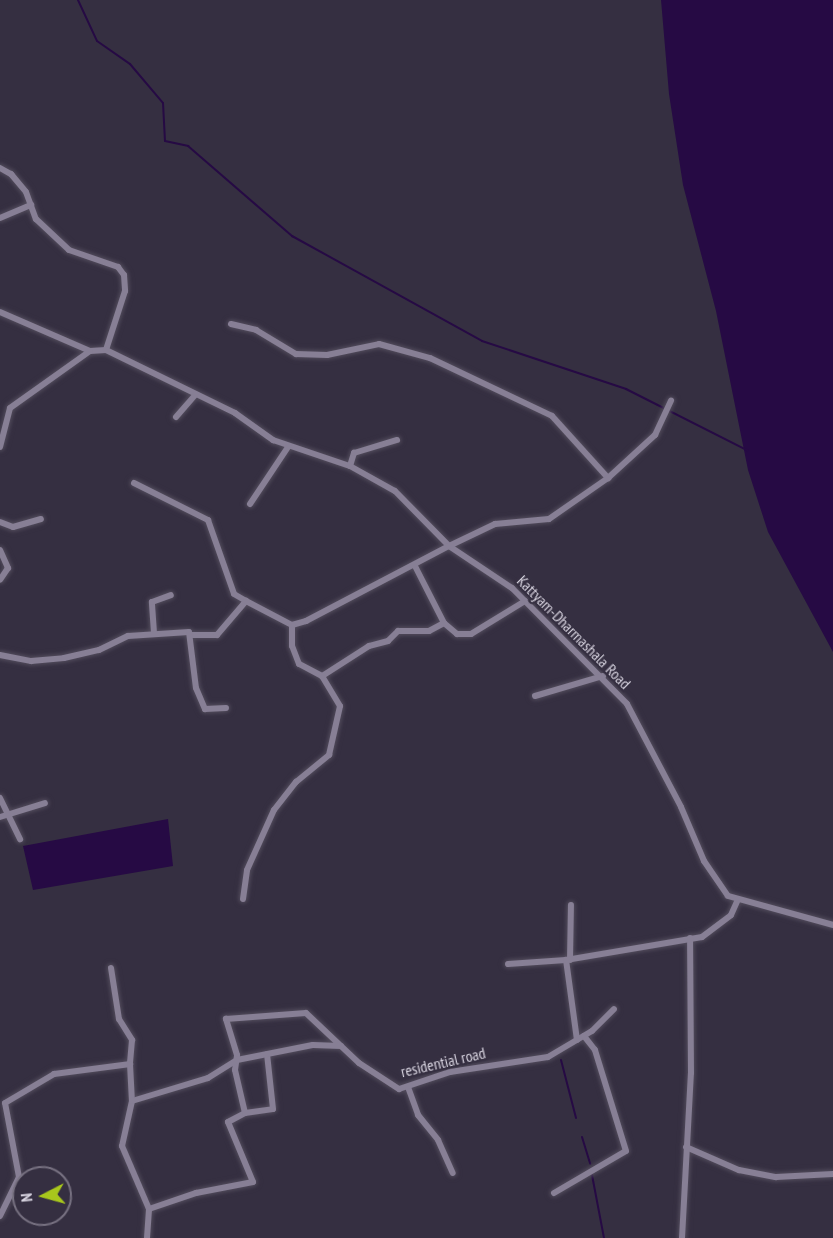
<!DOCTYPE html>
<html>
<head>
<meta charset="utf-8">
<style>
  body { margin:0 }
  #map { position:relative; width:833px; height:1238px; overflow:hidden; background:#352f41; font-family:"PT Sans Narrow",sans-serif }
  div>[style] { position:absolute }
  .water>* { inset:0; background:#260a44 }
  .stream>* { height:2px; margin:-1px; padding:0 1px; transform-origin:1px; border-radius:1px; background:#260a44 }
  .roads { filter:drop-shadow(0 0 2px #524c5c) drop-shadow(0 0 2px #524c5c) }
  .minor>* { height:6px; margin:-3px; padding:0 3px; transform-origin:3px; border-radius:3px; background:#877f95 }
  span { translate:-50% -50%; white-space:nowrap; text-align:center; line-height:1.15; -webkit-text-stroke:4.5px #352f41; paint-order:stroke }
  .street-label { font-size:16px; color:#d9d5e1 }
  .north { position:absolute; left:12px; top:1166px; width:60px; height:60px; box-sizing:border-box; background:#352f41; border:2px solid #777181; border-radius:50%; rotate:264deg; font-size:16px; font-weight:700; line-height:24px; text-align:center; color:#d9d5e1 }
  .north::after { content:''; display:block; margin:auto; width:21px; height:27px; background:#a8c71c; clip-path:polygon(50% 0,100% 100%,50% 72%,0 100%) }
</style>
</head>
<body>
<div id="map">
  <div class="water">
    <i style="clip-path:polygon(661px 0,833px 0,833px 652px,768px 532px,748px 470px,716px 311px,683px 185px,669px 94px)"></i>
    <i style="clip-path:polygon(168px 819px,173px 866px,33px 890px,23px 846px)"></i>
  </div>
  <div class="stream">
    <i style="left:78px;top:0;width:45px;rotate:65.1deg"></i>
    <i style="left:97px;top:41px;width:40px;rotate:34.9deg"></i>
    <i style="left:130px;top:64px;width:51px;rotate:49.8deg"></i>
    <i style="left:163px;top:103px;width:38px;rotate:87deg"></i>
    <i style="left:165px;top:141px;width:24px;rotate:12deg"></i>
    <i style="left:188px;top:146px;width:138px;rotate:40.9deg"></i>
    <i style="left:292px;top:236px;width:217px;rotate:28.9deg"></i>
    <i style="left:482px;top:341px;width:152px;rotate:18.4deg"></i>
    <i style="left:626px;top:389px;width:136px;rotate:26.8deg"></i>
    <i style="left:561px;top:1060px;width:60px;rotate:75.5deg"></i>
    <i style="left:582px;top:1137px;width:28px;rotate:73deg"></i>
    <i style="left:592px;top:1175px;width:64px;rotate:79.2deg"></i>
  </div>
  <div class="roads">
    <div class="minor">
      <i style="left:0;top:168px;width:13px;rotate:29deg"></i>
      <i style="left:11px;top:174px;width:23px;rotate:50deg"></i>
      <i style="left:26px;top:192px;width:29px;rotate:70deg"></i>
      <i style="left:36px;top:219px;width:45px;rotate:43.2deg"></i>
      <i style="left:69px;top:250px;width:52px;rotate:19.1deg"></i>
      <i style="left:118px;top:267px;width:10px;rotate:53deg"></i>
      <i style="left:124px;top:275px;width:16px;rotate:86deg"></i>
      <i style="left:125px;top:291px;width:62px;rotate:107.9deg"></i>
      <i style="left:0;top:218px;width:34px;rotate:-23deg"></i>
      <i style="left:0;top:312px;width:98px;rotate:23.4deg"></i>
      <i style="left:90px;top:351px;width:16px;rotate:-4deg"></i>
      <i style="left:106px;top:350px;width:144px;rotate:26deg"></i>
      <i style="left:235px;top:413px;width:47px;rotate:35.4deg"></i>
      <i style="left:273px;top:440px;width:81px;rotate:18.7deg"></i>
      <i style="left:350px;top:466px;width:51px;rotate:29.1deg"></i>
      <i style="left:395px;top:491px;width:77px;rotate:45.5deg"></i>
      <i style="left:449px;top:546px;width:76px;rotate:33.7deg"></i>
      <i style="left:512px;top:588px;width:163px;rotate:45.2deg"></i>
      <i style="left:627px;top:704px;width:116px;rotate:62.3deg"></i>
      <i style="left:681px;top:807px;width:59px;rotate:66.9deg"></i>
      <i style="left:704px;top:861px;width:42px;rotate:55.6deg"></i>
      <i style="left:728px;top:896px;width:109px;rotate:15.4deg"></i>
      <i style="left:231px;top:324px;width:26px;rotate:13deg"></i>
      <i style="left:256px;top:330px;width:47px;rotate:31deg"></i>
      <i style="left:296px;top:354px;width:31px;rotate:2deg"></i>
      <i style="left:327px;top:355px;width:53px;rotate:-11.9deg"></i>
      <i style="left:379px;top:344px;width:53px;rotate:15.4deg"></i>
      <i style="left:430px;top:358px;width:135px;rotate:25.4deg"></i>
      <i style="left:552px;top:416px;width:84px;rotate:47.9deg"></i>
      <i style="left:176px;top:417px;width:30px;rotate:-49deg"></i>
      <i style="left:0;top:447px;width:40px;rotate:-75.6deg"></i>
      <i style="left:10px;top:408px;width:98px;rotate:-35.5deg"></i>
      <i style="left:350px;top:466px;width:14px;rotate:-73deg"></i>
      <i style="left:354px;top:453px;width:45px;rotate:-16.8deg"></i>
      <i style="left:134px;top:483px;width:83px;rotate:26.6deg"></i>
      <i style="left:208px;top:520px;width:78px;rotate:70.6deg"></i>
      <i style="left:234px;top:594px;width:14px;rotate:30deg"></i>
      <i style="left:250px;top:504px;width:69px;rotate:-56.3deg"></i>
      <i style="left:0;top:522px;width:14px;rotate:21deg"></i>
      <i style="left:13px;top:527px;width:29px;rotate:-16deg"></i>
      <i style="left:0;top:550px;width:20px;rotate:66deg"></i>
      <i style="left:8px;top:568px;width:14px;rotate:124deg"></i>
      <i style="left:415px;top:566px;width:64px;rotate:63deg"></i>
      <i style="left:525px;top:601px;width:63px;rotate:148.6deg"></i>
      <i style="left:471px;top:634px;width:14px;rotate:180deg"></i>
      <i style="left:457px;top:634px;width:17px;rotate:-140deg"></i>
      <i style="left:444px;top:623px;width:17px;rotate:152deg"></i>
      <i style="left:429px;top:631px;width:31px;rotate:180deg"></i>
      <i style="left:398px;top:631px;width:14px;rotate:135deg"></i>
      <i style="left:388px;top:641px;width:20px;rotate:165deg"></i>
      <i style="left:369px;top:646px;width:56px;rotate:147.4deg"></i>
      <i style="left:322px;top:676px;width:26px;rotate:-152deg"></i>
      <i style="left:299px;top:664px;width:19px;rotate:-111deg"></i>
      <i style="left:292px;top:646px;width:21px;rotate:-90deg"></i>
      <i style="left:292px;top:625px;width:15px;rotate:-16deg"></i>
      <i style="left:306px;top:621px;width:161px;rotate:-27.7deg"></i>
      <i style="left:449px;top:546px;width:51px;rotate:-25.6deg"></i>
      <i style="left:495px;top:524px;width:54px;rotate:-5.3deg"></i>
      <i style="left:549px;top:519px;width:72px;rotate:-34.8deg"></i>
      <i style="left:608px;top:478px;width:64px;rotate:-42.5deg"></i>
      <i style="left:655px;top:435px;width:38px;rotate:-65deg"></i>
      <i style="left:154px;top:633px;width:31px;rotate:-94deg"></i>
      <i style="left:152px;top:602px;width:20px;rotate:-20deg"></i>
      <i style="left:192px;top:635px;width:25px"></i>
      <i style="left:217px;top:635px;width:45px;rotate:-49.5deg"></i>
      <i style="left:246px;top:601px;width:52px;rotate:27.6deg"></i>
      <i style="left:0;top:655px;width:32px;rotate:11deg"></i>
      <i style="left:31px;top:661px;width:33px;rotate:-5deg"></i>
      <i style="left:64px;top:658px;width:36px;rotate:-13deg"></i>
      <i style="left:99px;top:650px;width:32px;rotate:-26deg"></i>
      <i style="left:128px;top:636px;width:61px;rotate:-3.8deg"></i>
      <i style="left:189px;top:632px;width:56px;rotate:82.9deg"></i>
      <i style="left:196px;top:688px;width:23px;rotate:67deg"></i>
      <i style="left:205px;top:709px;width:21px;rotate:-3deg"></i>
      <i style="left:535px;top:696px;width:71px;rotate:-16.4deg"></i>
      <i style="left:0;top:798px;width:46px;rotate:64deg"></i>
      <i style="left:0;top:817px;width:47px;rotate:-17.3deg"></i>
      <i style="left:243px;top:899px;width:29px;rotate:-82deg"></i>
      <i style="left:247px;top:870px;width:66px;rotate:-65.8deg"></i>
      <i style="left:274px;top:810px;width:36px;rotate:-52deg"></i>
      <i style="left:296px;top:782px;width:43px;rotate:-39.3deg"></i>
      <i style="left:329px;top:755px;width:50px;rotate:-77.3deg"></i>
      <i style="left:340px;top:706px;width:35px;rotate:-121deg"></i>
      <i style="left:570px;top:960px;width:55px;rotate:-89deg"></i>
      <i style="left:508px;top:964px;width:58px;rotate:-3.9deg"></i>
      <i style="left:111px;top:968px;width:52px;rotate:81.1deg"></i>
      <i style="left:119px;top:1019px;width:25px;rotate:58deg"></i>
      <i style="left:132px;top:1040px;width:24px;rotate:95deg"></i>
      <i style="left:577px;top:1040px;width:81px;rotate:-97.8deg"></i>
      <i style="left:566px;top:960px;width:138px;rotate:-9.6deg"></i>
      <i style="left:702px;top:937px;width:36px;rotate:-37deg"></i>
      <i style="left:731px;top:915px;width:17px;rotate:-66deg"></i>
      <i style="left:408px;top:1087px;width:30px;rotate:70deg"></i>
      <i style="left:418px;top:1115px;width:32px;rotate:51deg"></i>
      <i style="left:438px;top:1140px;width:36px;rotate:66deg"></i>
      <i style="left:132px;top:1101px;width:46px;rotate:102.5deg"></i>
      <i style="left:122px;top:1146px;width:69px;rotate:66.8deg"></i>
      <i style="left:149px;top:1209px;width:50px;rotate:-18.8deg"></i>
      <i style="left:196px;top:1193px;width:58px;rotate:-10.9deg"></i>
      <i style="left:253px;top:1182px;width:65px;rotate:-112.6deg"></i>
      <i style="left:228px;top:1122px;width:19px;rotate:-28deg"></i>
      <i style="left:245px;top:1113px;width:44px;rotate:-103.1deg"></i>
      <i style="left:235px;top:1070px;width:15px;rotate:-82deg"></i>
      <i style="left:237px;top:1055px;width:38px;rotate:-107deg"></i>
      <i style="left:226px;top:1019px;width:80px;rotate:-4.3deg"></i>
      <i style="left:306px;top:1013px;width:73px;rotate:43.3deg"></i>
      <i style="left:359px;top:1063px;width:48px;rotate:33deg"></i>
      <i style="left:399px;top:1089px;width:54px;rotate:-18.4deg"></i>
      <i style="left:450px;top:1072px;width:99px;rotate:-8.7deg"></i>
      <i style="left:548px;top:1057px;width:51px;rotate:-30.6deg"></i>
      <i style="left:592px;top:1031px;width:31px;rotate:-45deg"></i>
      <i style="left:245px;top:1113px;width:28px;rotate:-8deg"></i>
      <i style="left:273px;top:1109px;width:55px;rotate:-96.2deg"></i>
      <i style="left:686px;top:1147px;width:58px;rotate:23.5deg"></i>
      <i style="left:739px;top:1170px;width:38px;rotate:11deg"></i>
      <i style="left:776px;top:1177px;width:57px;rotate:-3deg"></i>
      <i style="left:554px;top:1193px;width:83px;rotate:-30.3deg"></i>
      <i style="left:626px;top:1151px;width:106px;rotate:-107.1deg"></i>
      <i style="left:595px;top:1050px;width:18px;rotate:-128deg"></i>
      <i style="left:0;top:1216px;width:43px;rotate:-64deg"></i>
      <i style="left:19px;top:1177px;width:75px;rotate:-100.7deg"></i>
      <i style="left:5px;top:1103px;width:57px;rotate:-30.6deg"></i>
      <i style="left:54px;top:1074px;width:77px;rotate:-7.5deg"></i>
      <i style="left:130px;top:1064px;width:37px;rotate:87deg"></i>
      <i style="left:132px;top:1101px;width:79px;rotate:-16.8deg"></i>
      <i style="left:208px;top:1078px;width:34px;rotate:-32deg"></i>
      <i style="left:237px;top:1060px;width:77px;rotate:-11.2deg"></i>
      <i style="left:313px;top:1045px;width:28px;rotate:2deg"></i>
      <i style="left:147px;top:1238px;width:29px;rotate:-86deg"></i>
      <i style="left:682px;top:1238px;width:165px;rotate:-86.9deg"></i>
      <i style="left:691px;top:1073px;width:135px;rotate:-90.4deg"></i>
    </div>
  </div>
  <div class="street-label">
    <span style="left:574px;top:632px;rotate:45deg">Kattyam-Dharmashala Road</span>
    <span style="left:443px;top:1062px;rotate:-13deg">residential road</span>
  </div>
  <div class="north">N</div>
</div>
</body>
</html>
